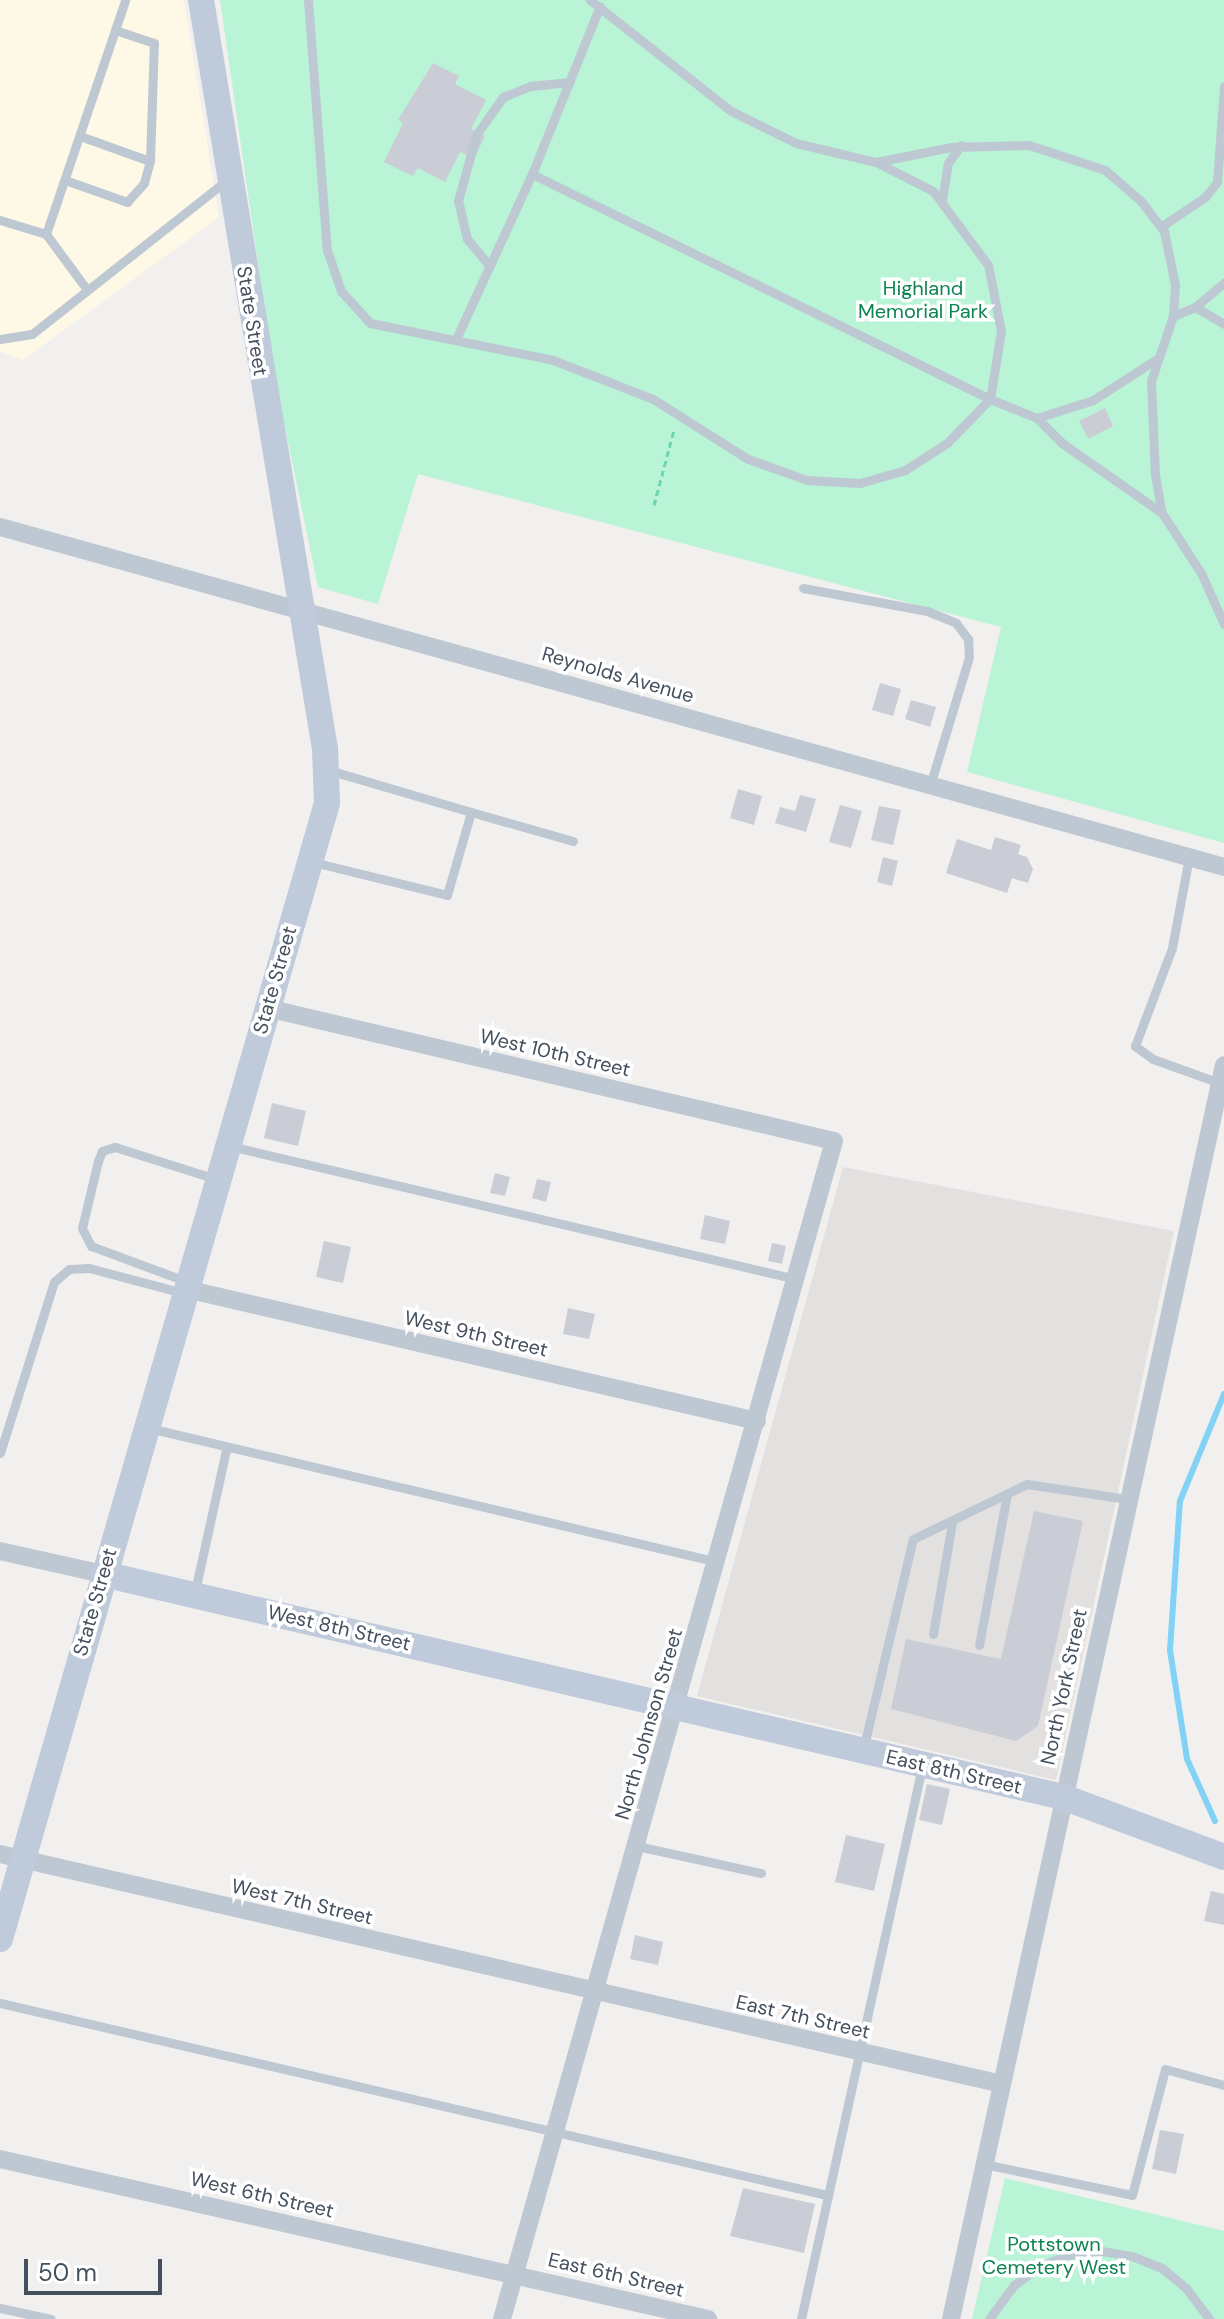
<!DOCTYPE html>
<html>
<head>
<meta charset="utf-8">
<style>
  body { margin:0 }
  #map { position:relative; width:1224px; height:2319px; overflow:hidden; background:#f2efef; font-family:"DM Sans",sans-serif }
  div>[style] { position:absolute }
  .commercial>* { inset:0; background:#fef9e6 }
  .education>* { inset:0; background:#e3e0e0 }
  .green>* { inset:0; background:#b8f4d5 }
  .stream>* { height:6px; margin:-3px; padding:0 3px; transform-origin:3px; border-radius:3px; background:#81d2f5 }
  .building>* { inset:0; background:#cacdd5 }
  .path>* { height:3px; margin-top:-1.5px; transform-origin:0; background:repeating-linear-gradient(90deg,#6dd6ac 0 6px,transparent 0 10px) }
  .lane>* { height:9px; margin:-4.5px; padding:0 4.5px; transform-origin:4.5px; border-radius:4.5px; background:#bec8d2 }
  .street>* { height:18px; margin:-9px; padding:0 9px; transform-origin:9px; border-radius:9px; background:#bec8d2 }
  .secondary>* { height:26px; margin:-13px; padding:0 13px; transform-origin:13px; border-radius:13px; background:#bfcada }
  span { translate:-50% -50%; white-space:nowrap; text-align:center; line-height:1.15; -webkit-text-stroke:7px #fff; paint-order:stroke }
  .park-label { font-size:20px; color:#0d8253 }
  .street-label { font-size:20px; color:#45505e }
  .scale { position:absolute; left:24px; top:2259px; width:138px; height:36px; box-sizing:border-box; border:4px solid #45505e; border-top:0; padding-left:10px; font-size:24px; line-height:28px; white-space:nowrap; color:#45505e; -webkit-text-stroke:6px #fff; paint-order:stroke }
</style>
</head>
<body>
<div id="map">
  <div class="commercial">
    <i style="clip-path:polygon(0 0,184px 0,219px 217px,23px 360px,0 352px)"></i>
  </div>
  <div class="education">
    <i style="clip-path:polygon(843px 1167px,1174px 1231px,1056px 1780px,697px 1696px)"></i>
  </div>
  <div class="green">
    <i style="clip-path:polygon(220px 0,1224px 0,1224px 843px,967px 772px,1001px 627px,418px 474px,378px 604px,318px 587px,274px 374px)"></i>
    <i style="clip-path:polygon(1005px 2178px,1224px 2231px,1224px 2319px,972px 2319px)"></i>
  </div>
  <div class="stream">
    <i style="left:1215px;top:1821px;width:68px;rotate:-114.3deg"></i>
    <i style="left:1187px;top:1759px;width:110px;rotate:-98.9deg"></i>
    <i style="left:1170px;top:1650px;width:149px;rotate:-86.2deg"></i>
    <i style="left:1180px;top:1501px;width:116px;rotate:-67.6deg"></i>
  </div>
  <div class="building">
    <i style="clip-path:polygon(433px 63px,459px 76px,455px 84px,486px 100px,471px 129px,485px 136px,474px 159px,460px 152px,445px 182px,418px 168px,413px 176px,384px 162px,403px 123px,398px 120px)"></i>
    <i style="clip-path:polygon(1105px 408px,1113px 426px,1088px 439px,1079px 421px)"></i>
    <i style="clip-path:polygon(880px 683px,901px 689px,893px 716px,872px 710px)"></i>
    <i style="clip-path:polygon(911px 700px,936px 707px,930px 727px,905px 719px)"></i>
    <i style="clip-path:polygon(738px 789px,762px 796px,754px 825px,730px 818px)"></i>
    <i style="clip-path:polygon(800px 795px,816px 799px,806px 832px,775px 823px,780px 807px,795px 811px)"></i>
    <i style="clip-path:polygon(840px 805px,862px 811px,851px 848px,829px 842px)"></i>
    <i style="clip-path:polygon(879px 806px,901px 810px,893px 845px,871px 840px)"></i>
    <i style="clip-path:polygon(995px 837px,1021px 845px,1018px 854px,1027px 857px,1033px 869px,1028px 883px,1012px 878px,1007px 893px,946px 873px,957px 839px,991px 850px)"></i>
    <i style="clip-path:polygon(883px 857px,898px 861px,892px 886px,877px 882px)"></i>
    <i style="clip-path:polygon(272px 1103px,306px 1111px,298px 1146px,264px 1138px)"></i>
    <i style="clip-path:polygon(495px 1173px,510px 1177px,505px 1196px,490px 1193px)"></i>
    <i style="clip-path:polygon(537px 1179px,551px 1182px,546px 1202px,532px 1198px)"></i>
    <i style="clip-path:polygon(705px 1215px,730px 1221px,725px 1244px,700px 1239px)"></i>
    <i style="clip-path:polygon(324px 1241px,351px 1247px,343px 1283px,316px 1277px)"></i>
    <i style="clip-path:polygon(772px 1243px,786px 1246px,782px 1264px,768px 1261px)"></i>
    <i style="clip-path:polygon(568px 1308px,595px 1314px,589px 1339px,563px 1334px)"></i>
    <i style="clip-path:polygon(1034px 1511px,1083px 1521px,1038px 1726px,1016px 1741px,891px 1709px,906px 1639px,1001px 1659px)"></i>
    <i style="clip-path:polygon(927px 1784px,950px 1789px,942px 1825px,919px 1820px)"></i>
    <i style="clip-path:polygon(846px 1835px,885px 1844px,874px 1891px,835px 1882px)"></i>
    <i style="clip-path:polygon(1211px 1891px,1224px 1894px,1224px 1925px,1204px 1921px)"></i>
    <i style="clip-path:polygon(635px 1935px,663px 1942px,658px 1965px,630px 1959px)"></i>
    <i style="clip-path:polygon(1160px 2130px,1184px 2134px,1176px 2174px,1152px 2169px)"></i>
    <i style="clip-path:polygon(743px 2188px,815px 2204px,804px 2253px,730px 2236px)"></i>
  </div>
  <div class="path">
    <i style="left:654px;top:505px;width:78px;rotate:-75.1deg"></i>
  </div>
  <div class="lane">
    <i style="left:308px;top:0;width:251px;rotate:85.7deg"></i>
    <i style="left:327px;top:250px;width:43px;rotate:71.1deg"></i>
    <i style="left:341px;top:291px;width:43px;rotate:47.8deg"></i>
    <i style="left:370px;top:323px;width:187px;rotate:11.4deg"></i>
    <i style="left:553px;top:360px;width:107px;rotate:21.3deg"></i>
    <i style="left:653px;top:399px;width:112px;rotate:32.3deg"></i>
    <i style="left:748px;top:459px;width:63px;rotate:19.6deg"></i>
    <i style="left:807px;top:480px;width:53px;rotate:3.2deg"></i>
    <i style="left:860px;top:483px;width:47px;rotate:-16.1deg"></i>
    <i style="left:905px;top:470px;width:50px;rotate:-32.7deg"></i>
    <i style="left:947px;top:443px;width:62px;rotate:-45.7deg"></i>
    <i style="left:990px;top:399px;width:51px;rotate:22deg"></i>
    <i style="left:1037px;top:418px;width:35px;rotate:45deg"></i>
    <i style="left:1062px;top:443px;width:122px;rotate:35deg"></i>
    <i style="left:590px;top:0;width:179px;rotate:38.2deg"></i>
    <i style="left:731px;top:111px;width:72px;rotate:26.2deg"></i>
    <i style="left:796px;top:143px;width:82px;rotate:13.4deg"></i>
    <i style="left:876px;top:162px;width:76px;rotate:-11.3deg"></i>
    <i style="left:951px;top:147px;width:78px;rotate:-1.5deg"></i>
    <i style="left:1029px;top:145px;width:80px;rotate:18.2deg"></i>
    <i style="left:1105px;top:170px;width:48px;rotate:40.7deg"></i>
    <i style="left:1141px;top:201px;width:38px;rotate:53deg"></i>
    <i style="left:1164px;top:231px;width:55px;rotate:78.5deg"></i>
    <i style="left:1175px;top:285px;width:31px;rotate:94deg"></i>
    <i style="left:1173px;top:316px;width:69px;rotate:108.7deg"></i>
    <i style="left:1151px;top:381px;width:94px;rotate:87.6deg"></i>
    <i style="left:1155px;top:475px;width:39px;rotate:80deg"></i>
    <i style="left:1162px;top:513px;width:72px;rotate:57deg"></i>
    <i style="left:1201px;top:573px;width:56px;rotate:65.7deg"></i>
    <i style="left:80px;top:136px;width:74px;rotate:19.7deg"></i>
    <i style="left:532px;top:174px;width:181px;rotate:-68deg"></i>
    <i style="left:65px;top:180px;width:66px;rotate:19.5deg"></i>
    <i style="left:127px;top:202px;width:25px;rotate:-48deg"></i>
    <i style="left:144px;top:183px;width:23px;rotate:-75deg"></i>
    <i style="left:150px;top:161px;width:118px;rotate:-88.1deg"></i>
    <i style="left:154px;top:43px;width:41px;rotate:-161.6deg"></i>
    <i style="left:942px;top:200px;width:37px;rotate:-81deg"></i>
    <i style="left:948px;top:163px;width:22px;rotate:-54deg"></i>
    <i style="left:0;top:220px;width:48px;rotate:16.9deg"></i>
    <i style="left:46px;top:234px;width:66px;rotate:53.7deg"></i>
    <i style="left:1162px;top:226px;width:52px;rotate:-34deg"></i>
    <i style="left:1205px;top:197px;width:19px;rotate:-51deg"></i>
    <i style="left:1217px;top:182px;width:96px;rotate:-85.8deg"></i>
    <i style="left:46px;top:234px;width:247px;rotate:-71.3deg"></i>
    <i style="left:488px;top:264px;width:33px;rotate:-130deg"></i>
    <i style="left:467px;top:239px;width:39px;rotate:-103deg"></i>
    <i style="left:458px;top:201px;width:68px;rotate:-74.7deg"></i>
    <i style="left:476px;top:135px;width:47px;rotate:-54.6deg"></i>
    <i style="left:503px;top:97px;width:29px;rotate:-22deg"></i>
    <i style="left:530px;top:86px;width:40px;rotate:-5.7deg"></i>
    <i style="left:1195px;top:307px;width:34px;rotate:30deg"></i>
    <i style="left:1173px;top:316px;width:24px;rotate:-22deg"></i>
    <i style="left:1195px;top:307px;width:38px;rotate:-40deg"></i>
    <i style="left:0;top:339px;width:32px;rotate:-9deg"></i>
    <i style="left:32px;top:334px;width:248px;rotate:-38.3deg"></i>
    <i style="left:456px;top:339px;width:182px;rotate:-65.3deg"></i>
    <i style="left:532px;top:174px;width:510px;rotate:26.16deg"></i>
    <i style="left:990px;top:399px;width:69px;rotate:-80.8deg"></i>
    <i style="left:1001px;top:331px;width:67px;rotate:-101.1deg"></i>
    <i style="left:988px;top:265px;width:92px;rotate:-126.6deg"></i>
    <i style="left:933px;top:191px;width:64px;rotate:-153deg"></i>
    <i style="left:1037px;top:418px;width:59px;rotate:-17.8deg"></i>
    <i style="left:1093px;top:400px;width:74px;rotate:-32.8deg"></i>
    <i style="left:803px;top:588px;width:126px;rotate:10.5deg"></i>
    <i style="left:927px;top:611px;width:31px;rotate:22deg"></i>
    <i style="left:956px;top:623px;width:20px;rotate:53deg"></i>
    <i style="left:968px;top:639px;width:18px;rotate:87deg"></i>
    <i style="left:969px;top:657px;width:134px;rotate:106.9deg"></i>
    <i style="left:471px;top:812px;width:106px;rotate:15.9deg"></i>
    <i style="left:1189px;top:857px;width:93px;rotate:100.6deg"></i>
    <i style="left:1172px;top:948px;width:105px;rotate:110.7deg"></i>
    <i style="left:1135px;top:1046px;width:22px;rotate:36deg"></i>
    <i style="left:1153px;top:1059px;width:68px;rotate:19.8deg"></i>
    <i style="left:313px;top:862px;width:138px;rotate:13.8deg"></i>
    <i style="left:447px;top:895px;width:86px;rotate:-73.9deg"></i>
    <i style="left:471px;top:812px;width:149px;rotate:-163.6deg"></i>
    <i style="left:230px;top:1146px;width:581px;rotate:13.22deg"></i>
    <i style="left:188px;top:1282px;width:103px;rotate:-159.6deg"></i>
    <i style="left:91px;top:1246px;width:20px;rotate:-117deg"></i>
    <i style="left:82px;top:1228px;width:69px;rotate:-76.6deg"></i>
    <i style="left:98px;top:1161px;width:11px;rotate:-68deg"></i>
    <i style="left:102px;top:1151px;width:14px;rotate:-17deg"></i>
    <i style="left:115px;top:1147px;width:106px;rotate:17.6deg"></i>
    <i style="left:149px;top:1428px;width:585px;rotate:13.25deg"></i>
    <i style="left:0;top:1453px;width:179px;rotate:-72.5deg"></i>
    <i style="left:54px;top:1282px;width:20px;rotate:-41deg"></i>
    <i style="left:69px;top:1269px;width:20px;rotate:-3deg"></i>
    <i style="left:89px;top:1268px;width:97px;rotate:14.9deg"></i>
    <i style="left:195px;top:1591px;width:148px;rotate:-77.6deg"></i>
    <i style="left:933px;top:1634px;width:113px;rotate:-80.3deg"></i>
    <i style="left:979px;top:1645px;width:154px;rotate:-79.5deg"></i>
    <i style="left:863px;top:1750px;width:217px;rotate:-76.7deg"></i>
    <i style="left:913px;top:1539px;width:127px;rotate:-25.8deg"></i>
    <i style="left:1027px;top:1484px;width:101px;rotate:8.5deg"></i>
    <i style="left:637px;top:1846px;width:127px;rotate:12.3deg"></i>
    <i style="left:0;top:2003px;width:849px;rotate:13.07deg"></i>
    <i style="left:984px;top:2164px;width:151px;rotate:11.8deg"></i>
    <i style="left:1132px;top:2195px;width:130px;rotate:-75.3deg"></i>
    <i style="left:1165px;top:2069px;width:61px;rotate:15.2deg"></i>
    <i style="left:0;top:2308px;width:52px;rotate:12.2deg"></i>
    <i style="left:801px;top:2319px;width:565px;rotate:-77.64deg"></i>
    <i style="left:989px;top:2319px;width:42px;rotate:-53.7deg"></i>
    <i style="left:1014px;top:2285px;width:32px;rotate:-36deg"></i>
    <i style="left:1040px;top:2266px;width:31px;rotate:-21deg"></i>
    <i style="left:1069px;top:2255px;width:32px;rotate:-7deg"></i>
    <i style="left:1101px;top:2251px;width:31px;rotate:9deg"></i>
    <i style="left:1132px;top:2256px;width:32px;rotate:22deg"></i>
    <i style="left:1162px;top:2268px;width:31px;rotate:40deg"></i>
    <i style="left:1186px;top:2288px;width:39px;rotate:53deg"></i>
  </div>
  <div class="street">
    <i style="left:0;top:527px;width:1270px;rotate:15.52deg"></i>
    <i style="left:267px;top:1008px;width:582px;rotate:13.2deg"></i>
    <i style="left:834px;top:1141px;width:1224px;rotate:105.74deg"></i>
    <i style="left:186px;top:1289px;width:586px;rotate:13.02deg"></i>
    <i style="left:0;top:1551px;width:106px;rotate:12.6deg"></i>
    <i style="left:0;top:1854px;width:1028px;rotate:12.93deg"></i>
    <i style="left:0;top:2159px;width:726px;rotate:12.73deg"></i>
    <i style="left:951px;top:2319px;width:1283px;rotate:-77.72deg"></i>
  </div>
  <div class="secondary">
    <i style="left:103px;top:1574px;width:986px;rotate:13.08deg"></i>
    <i style="left:1063px;top:1797px;width:172px;rotate:20.4deg"></i>
    <i style="left:0;top:1939px;width:1182px;rotate:-73.94deg"></i>
    <i style="left:327px;top:803px;width:54px;rotate:-92.1deg"></i>
    <i style="left:325px;top:749px;width:759px;rotate:-99.4deg"></i>
  </div>
  <div class="park-label">
    <span style="left:923px;top:300px">Highland<br>Memorial Park</span>
    <span style="left:1054px;top:2256px">Pottstown<br>Cemetery West</span>
  </div>
  <div class="street-label">
    <span style="left:252px;top:321px;rotate:81deg">State Street</span>
    <span style="left:618px;top:675px;rotate:16deg">Reynolds Avenue</span>
    <span style="left:275px;top:980px;rotate:-74deg">State Street</span>
    <span style="left:555px;top:1053px;rotate:13deg">West 10th Street</span>
    <span style="left:476px;top:1334px;rotate:13deg">West 9th Street</span>
    <span style="left:95px;top:1602px;rotate:-74deg">State Street</span>
    <span style="left:339px;top:1628px;rotate:13deg">West 8th Street</span>
    <span style="left:1064px;top:1687px;rotate:-78deg">North York Street</span>
    <span style="left:649px;top:1724px;rotate:-74deg">North Johnson Street</span>
    <span style="left:954px;top:1772px;rotate:13deg">East 8th Street</span>
    <span style="left:302px;top:1902px;rotate:13deg">West 7th Street</span>
    <span style="left:803px;top:2017px;rotate:13deg">East 7th Street</span>
    <span style="left:262px;top:2195px;rotate:13deg">West 6th Street</span>
    <span style="left:616px;top:2275px;rotate:13deg">East 6th Street</span>
  </div>
  <div class="scale">50 m</div>
</div>
</body>
</html>
